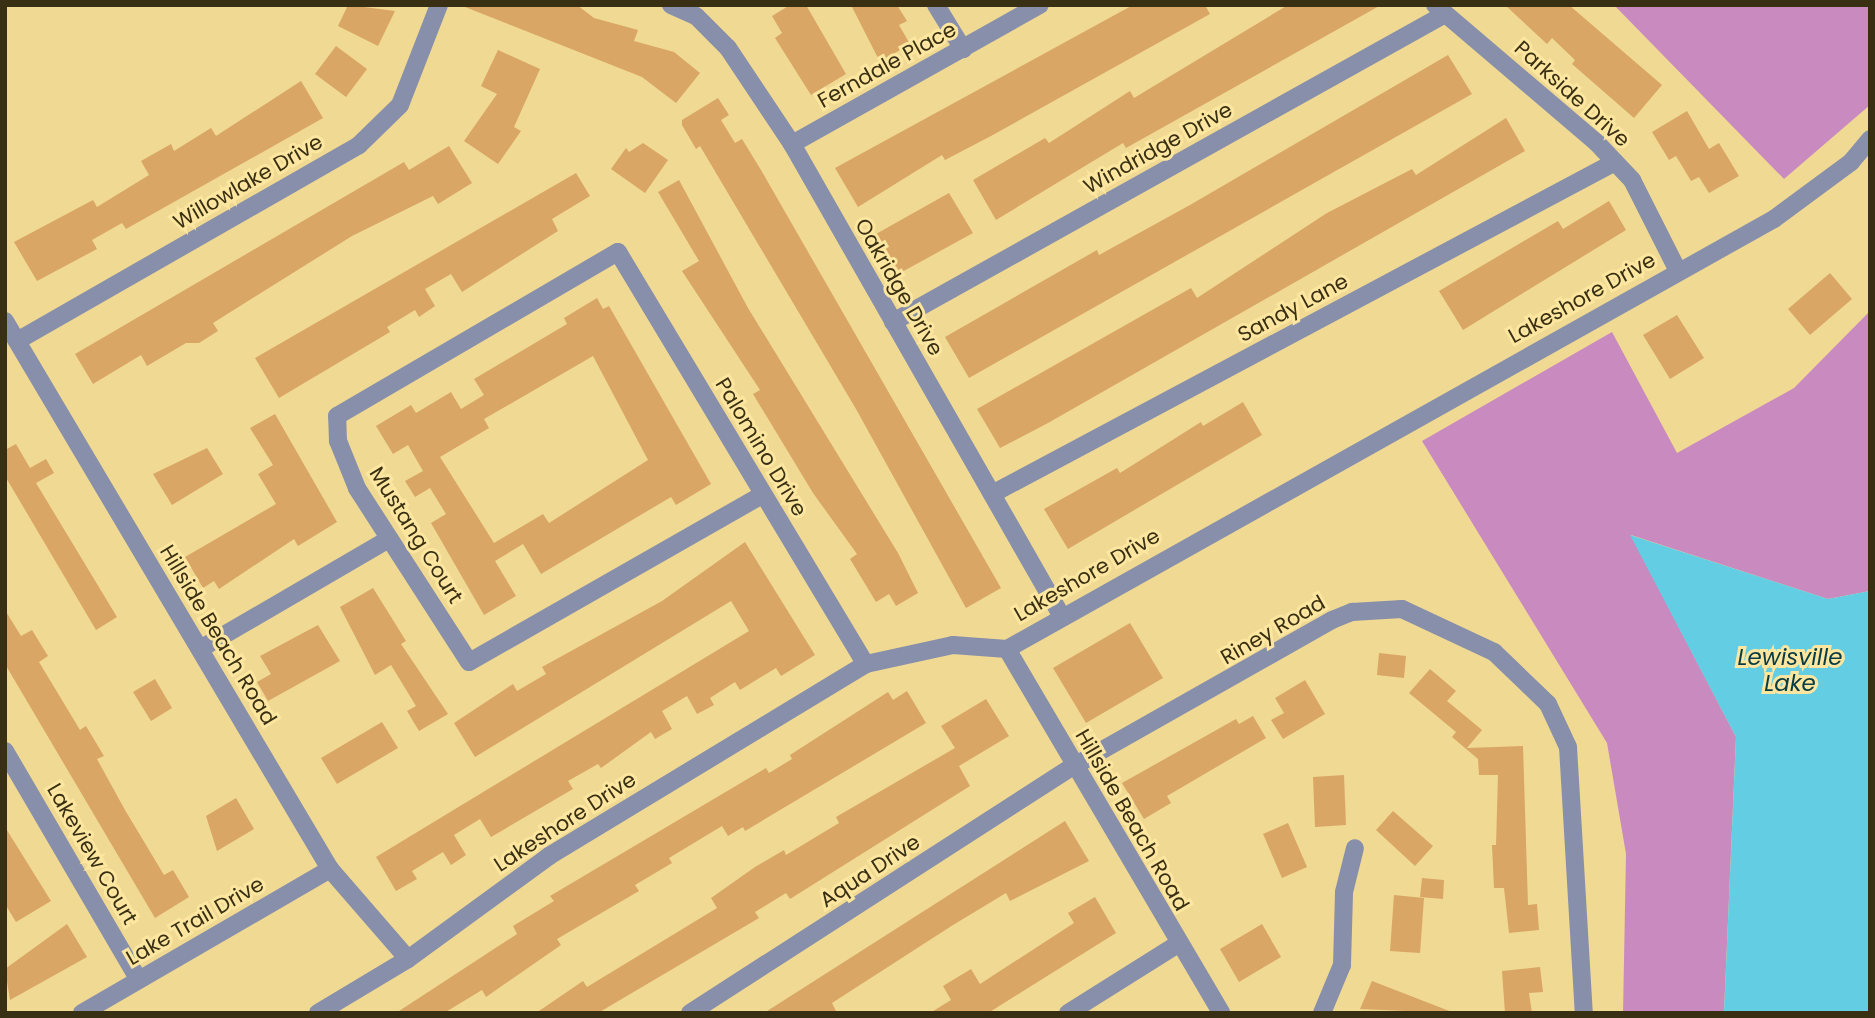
<!DOCTYPE html>
<html>
<head>
<meta charset="utf-8">
<style>
  body { margin:0 }
  #map { position:relative; width:1875px; height:1018px; overflow:hidden; background:#f0d993; font-family:Poppins,sans-serif }
  div>[style] { position:absolute }
  .forest>* { inset:0; background:#c98bbf }
  .water>* { inset:0; background:#63cee3 }
  .building>* { inset:0; background:#d9a665 }
  .minor>* { height:18px; margin:-9px; padding:0 9px; transform-origin:9px; border-radius:9px; background:#878faa }
  span { translate:-50% -50%; white-space:nowrap; text-align:center; line-height:1.15; -webkit-text-stroke:6px #fde6a0; paint-order:stroke }
  .street-label { font-size:21px; color:#393013 }
  .water-label { font-size:23px; color:#083c45; font-style:italic }
  .frame { position:absolute; inset:0; border:7px solid #393013; pointer-events:none }
</style>
</head>
<body>
<div id="map">
  <div class="forest">
    <i style="clip-path:polygon(1614px 5px,1870px 5px,1870px 105px,1784px 179px)"></i>
    <i style="clip-path:polygon(1870px 311px,1870px 591px,1828px 599px,1631px 535px,1736px 737px,1724px 1013px,1623px 1013px,1626px 854px,1607px 743px,1422px 441px,1612px 332px,1677px 453px,1794px 388px)"></i>
  </div>
  <div class="water">
    <i style="clip-path:polygon(1630px 535px,1828px 599px,1870px 591px,1870px 1013px,1724px 1013px,1736px 737px)"></i>
  </div>
  <div class="building">
    <i style="clip-path:polygon(348px 5px,395px 11px,378px 46px,338px 26px)"></i>
    <i style="clip-path:polygon(460px 5px,577px 5px,594px 18px,638px 30px,634px 41px,674px 52px,700px 73px,676px 103px,642px 77px)"></i>
    <i style="clip-path:polygon(790px 5px,806px 5px,846px 74px,811px 95px,775px 38px,782px 33px,772px 16px)"></i>
    <i style="clip-path:polygon(851px 5px,897px 5px,907px 21px,899px 25px,910px 44px,880px 62px)"></i>
    <i style="clip-path:polygon(1133px 5px,1205px 5px,1210px 14px,991px 136px,945px 160px,942px 155px,858px 207px,835px 168px)"></i>
    <i style="clip-path:polygon(1288px 5px,1381px 5px,1126px 148px,1123px 143px,996px 220px,973px 180px,1045px 138px,1049px 143px,1130px 91px,1134px 98px)"></i>
    <i style="clip-path:polygon(1505px 5px,1569px 5px,1662px 85px,1634px 118px,1572px 64px,1575px 60px,1552px 38px,1547px 44px)"></i>
    <i style="clip-path:polygon(336px 46px,367px 69px,346px 97px,315px 74px)"></i>
    <i style="clip-path:polygon(498px 50px,540px 69px,514px 127px,521px 131px,498px 164px,464px 141px,497px 94px,481px 86px)"></i>
    <i style="clip-path:polygon(1448px 55px,1472px 94px,969px 378px,945px 337px,1097px 250px,1099px 255px,1190px 205px)"></i>
    <i style="clip-path:polygon(301px 81px,323px 118px,126px 229px,122px 223px,92px 240px,97px 249px,37px 281px,14px 242px,93px 200px,97px 207px,149px 175px,141px 161px,171px 144px,174px 151px,211px 128px,216px 136px)"></i>
    <i style="clip-path:polygon(718px 98px,729px 115px,721px 120px,735px 143px,742px 139px,761px 170px,1001px 588px,966px 608px,856px 409px,700px 146px,696px 149px,682px 125px,682px 120px)"></i>
    <i style="clip-path:polygon(1687px 111px,1709px 149px,1719px 143px,1739px 176px,1709px 193px,1699px 177px,1691px 181px,1676px 156px,1669px 160px,1652px 132px)"></i>
    <i style="clip-path:polygon(1506px 118px,1525px 151px,1048px 423px,1000px 448px,977px 409px,1191px 288px,1197px 298px,1327px 213px,1412px 169px,1416px 175px)"></i>
    <i style="clip-path:polygon(643px 143px,668px 160px,645px 193px,611px 169px,626px 148px,629px 152px)"></i>
    <i style="clip-path:polygon(449px 146px,472px 183px,438px 204px,433px 196px,352px 236px,213px 323px,218px 331px,199px 343px,186px 343px,147px 366px,141px 355px,93px 384px,75px 354px,404px 162px,409px 170px)"></i>
    <i style="clip-path:polygon(576px 173px,590px 196px,552px 219px,558px 231px,462px 292px,451px 274px,425px 289px,435px 306px,419px 317px,415px 310px,387px 327px,390px 332px,279px 398px,255px 358px)"></i>
    <i style="clip-path:polygon(679px 180px,748px 308px,898px 553px,918px 593px,896px 606px,889px 594px,876px 602px,850px 559px,857px 554px,813px 493px,753px 394px,760px 390px,682px 271px,699px 261px,658px 192px)"></i>
    <i style="clip-path:polygon(949px 193px,973px 233px,900px 273px,876px 234px)"></i>
    <i style="clip-path:polygon(1609px 201px,1626px 230px,1463px 330px,1439px 291px,1558px 221px,1563px 229px)"></i>
    <i style="clip-path:polygon(1830px 273px,1852px 299px,1810px 335px,1788px 309px)"></i>
    <i style="clip-path:polygon(evenodd,597px 298px,603px 309px,609px 306px,711px 484px,676px 505px,671px 497px,541px 574px,523px 544px,495px 561px,516px 596px,484px 615px,431px 523px,446px 514px,430px 488px,415px 497px,405px 481px,423px 471px,408px 445px,393px 454px,376px 426px,411px 405px,416px 413px,451px 392px,461px 409px,484px 395px,474px 379px,567px 324px,564px 318px,597px 298px,593px 356px,648px 460px,549px 523px,543px 514px,494px 543px,440px 457px,489px 428px,484px 419px,593px 356px)"></i>
    <i style="clip-path:polygon(1677px 315px,1704px 358px,1670px 379px,1643px 335px)"></i>
    <i style="clip-path:polygon(1243px 402px,1262px 435px,1068px 549px,1044px 509px,1117px 468px,1120px 473px,1201px 422px,1203px 426px)"></i>
    <i style="clip-path:polygon(275px 414px,337px 522px,298px 546px,294px 539px,219px 589px,214px 581px,203px 588px,185px 557px,276px 504px,258px 474px,273px 465px,250px 428px)"></i>
    <i style="clip-path:polygon(16px 444px,30px 468px,46px 459px,54px 473px,36px 483px,117px 617px,96px 630px,5px 476px,5px 450px)"></i>
    <i style="clip-path:polygon(207px 448px,223px 474px,172px 505px,153px 474px)"></i>
    <i style="clip-path:polygon(745px 542px,815px 655px,781px 676px,776px 668px,740px 690px,735px 682px,710px 698px,714px 705px,697px 714px,687px 696px,662px 711px,672px 729px,655px 739px,651px 732px,601px 768px,598px 764px,568px 781px,573px 789px,491px 837px,480px 819px,454px 835px,466px 855px,451px 865px,443px 852px,412px 871px,417px 879px,396px 891px,376px 857px,749px 631px,731px 601px,475px 757px,454px 723px,513px 684px,517px 691px,546px 674px,542px 667px,662px 601px)"></i>
    <i style="clip-path:polygon(373px 588px,406px 641px,401px 644px,448px 714px,419px 731px,407px 711px,416px 706px,391px 665px,375px 675px,340px 607px)"></i>
    <i style="clip-path:polygon(5px 610px,21px 636px,32px 630px,48px 656px,39px 662px,80px 730px,86px 726px,104px 756px,97px 759px,125px 810px,164px 875px,173px 870px,189px 897px,155px 918px,5px 664px)"></i>
    <i style="clip-path:polygon(1130px 623px,1163px 678px,1086px 723px,1053px 668px)"></i>
    <i style="clip-path:polygon(318px 625px,340px 661px,268px 701px,257px 682px,271px 674px,260px 656px)"></i>
    <i style="clip-path:polygon(1379px 653px,1406px 656px,1404px 678px,1377px 675px)"></i>
    <i style="clip-path:polygon(1430px 669px,1456px 691px,1447px 701px,1482px 730px,1467px 748px,1523px 746px,1528px 905px,1537px 904px,1539px 930px,1509px 933px,1504px 888px,1494px 888px,1492px 845px,1496px 845px,1498px 775px,1479px 775px,1478px 759px,1452px 737px,1456px 732px,1409px 693px)"></i>
    <i style="clip-path:polygon(155px 679px,172px 708px,151px 721px,133px 692px)"></i>
    <i style="clip-path:polygon(1305px 680px,1325px 714px,1283px 739px,1271px 720px,1284px 713px,1275px 698px)"></i>
    <i style="clip-path:polygon(907px 691px,926px 723px,745px 831px,743px 827px,728px 836px,722px 826px,669px 858px,672px 863px,635px 885px,639px 891px,557px 939px,561px 945px,486px 997px,482px 990px,444px 1013px,396px 1013px,517px 934px,513px 926px,554px 901px,550px 896px,766px 768px,769px 773px,792px 759px,790px 755px,888px 692px,893px 700px)"></i>
    <i style="clip-path:polygon(986px 699px,1009px 736px,959px 766px,970px 786px,790px 899px,786px 893px,755px 912px,759px 918px,598px 1013px,536px 1013px,583px 981px,587px 987px,717px 908px,711px 898px,755px 867px,784px 850px,786px 855px,839px 823px,836px 817px,955px 748px,941px 726px)"></i>
    <i style="clip-path:polygon(1253px 716px,1266px 738px,1167px 796px,1171px 803px,1144px 819px,1122px 783px,1236px 719px,1239px 724px)"></i>
    <i style="clip-path:polygon(382px 722px,398px 748px,337px 784px,321px 758px)"></i>
    <i style="clip-path:polygon(1344px 775px,1346px 825px,1315px 827px,1313px 777px)"></i>
    <i style="clip-path:polygon(236px 798px,254px 829px,217px 851px,206px 816px)"></i>
    <i style="clip-path:polygon(1393px 811px,1433px 846px,1415px 866px,1376px 830px)"></i>
    <i style="clip-path:polygon(1065px 821px,1089px 861px,1010px 901px,1006px 893px,953px 925px,832px 1003px,837px 1013px,764px 1013px)"></i>
    <i style="clip-path:polygon(1288px 823px,1307px 867px,1282px 878px,1263px 834px)"></i>
    <i style="clip-path:polygon(5px 827px,51px 901px,16px 922px,5px 904px)"></i>
    <i style="clip-path:polygon(1422px 878px,1444px 880px,1443px 899px,1420px 897px)"></i>
    <i style="clip-path:polygon(1394px 895px,1424px 898px,1420px 953px,1390px 951px)"></i>
    <i style="clip-path:polygon(1095px 897px,1116px 933px,988px 1013px,930px 1013px,951px 1000px,943px 986px,971px 969px,980px 984px,1074px 923px,1068px 913px)"></i>
    <i style="clip-path:polygon(67px 924px,87px 957px,10px 1000px,5px 969px)"></i>
    <i style="clip-path:polygon(1262px 924px,1281px 957px,1239px 982px,1220px 949px)"></i>
    <i style="clip-path:polygon(1540px 967px,1543px 992px,1529px 993px,1532px 1013px,1505px 1013px,1502px 971px)"></i>
    <i style="clip-path:polygon(1372px 981px,1452px 1012px,1451px 1013px,1360px 1009px)"></i>
  </div>
  <div class="minor">
    <i style="left:671px;top:5px;width:27px;rotate:24deg"></i>
    <i style="left:696px;top:16px;width:45px;rotate:45deg"></i>
    <i style="left:728px;top:48px;width:115px;rotate:56.3deg"></i>
    <i style="left:792px;top:144px;width:542px;rotate:60.27deg"></i>
    <i style="left:936px;top:5px;width:52px;rotate:58.5deg"></i>
    <i style="left:1435px;top:5px;width:213px;rotate:40.4deg"></i>
    <i style="left:1597px;top:143px;width:51px;rotate:46.6deg"></i>
    <i style="left:1632px;top:180px;width:102px;rotate:63.2deg"></i>
    <i style="left:792px;top:144px;width:284px;rotate:-29.3deg"></i>
    <i style="left:5px;top:321px;width:637px;rotate:59.33deg"></i>
    <i style="left:330px;top:869px;width:119px;rotate:49.1deg"></i>
    <i style="left:893px;top:322px;width:632px;rotate:-29.16deg"></i>
    <i style="left:17px;top:341px;width:394px;rotate:-29.8deg"></i>
    <i style="left:359px;top:145px;width:57px;rotate:-44.3deg"></i>
    <i style="left:400px;top:105px;width:107px;rotate:-68.7deg"></i>
    <i style="left:992px;top:494px;width:706px;rotate:-28.05deg"></i>
    <i style="left:762px;top:495px;width:337px;rotate:150.3deg"></i>
    <i style="left:469px;top:662px;width:207px;rotate:-122.8deg"></i>
    <i style="left:357px;top:488px;width:51px;rotate:-112deg"></i>
    <i style="left:338px;top:441px;width:25px;rotate:-92deg"></i>
    <i style="left:337px;top:416px;width:325px;rotate:-30.3deg"></i>
    <i style="left:618px;top:252px;width:481px;rotate:59deg"></i>
    <i style="left:200px;top:649px;width:219px;rotate:-30.2deg"></i>
    <i style="left:1007px;top:649px;width:422px;rotate:59.5deg"></i>
    <i style="left:5px;top:751px;width:265px;rotate:59.7deg"></i>
    <i style="left:82px;top:1013px;width:287px;rotate:-30.1deg"></i>
    <i style="left:318px;top:1013px;width:105px;rotate:-31deg"></i>
    <i style="left:408px;top:959px;width:175px;rotate:-36.1deg"></i>
    <i style="left:549px;top:856px;width:371px;rotate:-31.2deg"></i>
    <i style="left:866px;top:664px;width:89px;rotate:-12.3deg"></i>
    <i style="left:953px;top:645px;width:54px;rotate:4.2deg"></i>
    <i style="left:1007px;top:649px;width:879px;rotate:-29.28deg"></i>
    <i style="left:1774px;top:219px;width:96px;rotate:-36.5deg"></i>
    <i style="left:1851px;top:162px;width:30px;rotate:-50deg"></i>
    <i style="left:690px;top:1013px;width:457px;rotate:-32.8deg"></i>
    <i style="left:1074px;top:766px;width:296px;rotate:-29.5deg"></i>
    <i style="left:1332px;top:620px;width:22px;rotate:-22deg"></i>
    <i style="left:1352px;top:612px;width:50px;rotate:-3.4deg"></i>
    <i style="left:1402px;top:609px;width:102px;rotate:25.1deg"></i>
    <i style="left:1494px;top:652px;width:75px;rotate:43.9deg"></i>
    <i style="left:1548px;top:704px;width:47px;rotate:65.1deg"></i>
    <i style="left:1568px;top:747px;width:266px;rotate:86.6deg"></i>
    <i style="left:1068px;top:1013px;width:130px;rotate:-32.1deg"></i>
    <i style="left:1322px;top:1013px;width:52px;rotate:-67.4deg"></i>
    <i style="left:1342px;top:965px;width:73px;rotate:-88.4deg"></i>
    <i style="left:1344px;top:892px;width:45px;rotate:-76deg"></i>
  </div>
  <div class="street-label">
    <span style="left:887px;top:65px;rotate:-29deg">Ferndale Place</span>
    <span style="left:1572px;top:94px;rotate:42deg">Parkside Drive</span>
    <span style="left:1158px;top:148px;rotate:-29deg">Windridge Drive</span>
    <span style="left:248px;top:182px;rotate:-30deg">Willowlake Drive</span>
    <span style="left:899px;top:287px;rotate:60deg">Oakridge Drive</span>
    <span style="left:1582px;top:298px;rotate:-29deg">Lakeshore Drive</span>
    <span style="left:1293px;top:308px;rotate:-28deg">Sandy Lane</span>
    <span style="left:761px;top:447px;rotate:59deg">Palomino Drive</span>
    <span style="left:416px;top:535px;rotate:58deg">Mustang Court</span>
    <span style="left:1087px;top:575px;rotate:-30deg">Lakeshore Drive</span>
    <span style="left:1273px;top:630px;rotate:-30deg">Riney Road</span>
    <span style="left:218px;top:635px;rotate:59deg">Hillside Beach Road</span>
    <span style="left:1132px;top:820px;rotate:60deg">Hillside Beach Road</span>
    <span style="left:565px;top:822px;rotate:-33deg">Lakeshore Drive</span>
    <span style="left:92px;top:854px;rotate:60deg">Lakeview Court</span>
    <span style="left:870px;top:871px;rotate:-33deg">Aqua Drive</span>
    <span style="left:195px;top:921px;rotate:-30deg">Lake Trail Drive</span>
  </div>
  <div class="water-label">
    <span style="left:1790px;top:670px">Lewisville<br>Lake</span>
  </div>
  <div class="frame"></div>
</div>
</body>
</html>
